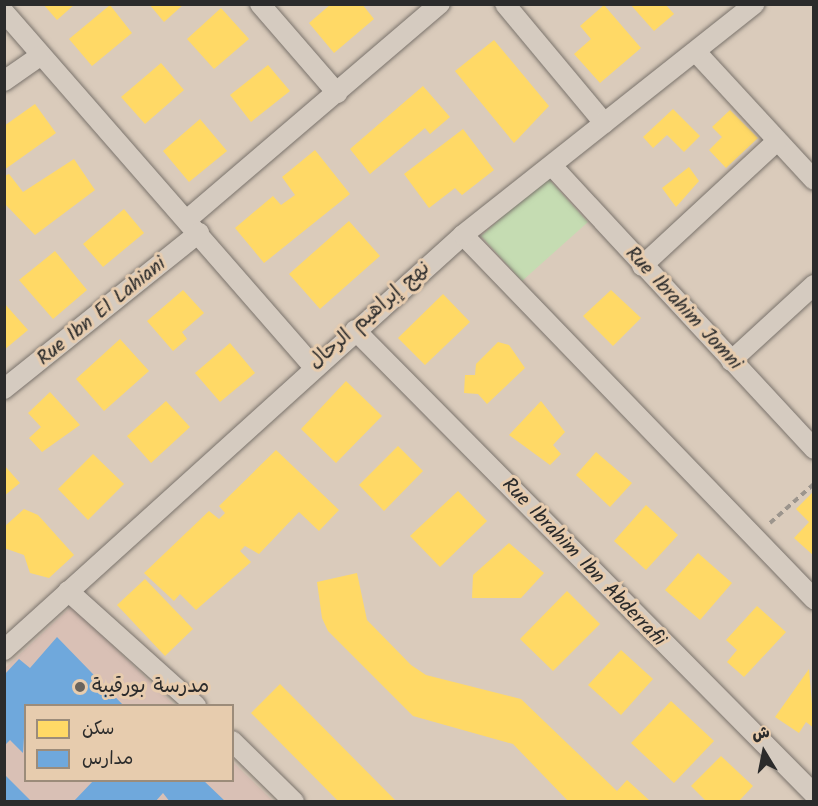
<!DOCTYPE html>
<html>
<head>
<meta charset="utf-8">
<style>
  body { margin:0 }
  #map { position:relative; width:818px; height:806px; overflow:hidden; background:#dacbbb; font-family:Kalam,"Playpen Sans Arabic",sans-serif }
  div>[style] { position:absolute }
  .built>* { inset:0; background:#d9c0b5 }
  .green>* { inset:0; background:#c5dcb2 }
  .homes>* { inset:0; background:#ffd966 }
  .schools>* { inset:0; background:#6fa8dc }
  .path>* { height:4px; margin-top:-2px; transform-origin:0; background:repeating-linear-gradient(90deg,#9c958d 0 6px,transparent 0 10.5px) }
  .roads { filter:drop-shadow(0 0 2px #7a736c) drop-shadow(0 0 2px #7a736c) }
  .street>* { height:20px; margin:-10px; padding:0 10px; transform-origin:10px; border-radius:10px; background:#d5cbc0 }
  .dots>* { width:16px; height:16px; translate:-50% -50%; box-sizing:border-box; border:3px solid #e7ccae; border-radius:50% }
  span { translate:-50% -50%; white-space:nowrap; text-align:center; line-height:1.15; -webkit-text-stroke:6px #e7ccae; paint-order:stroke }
  .street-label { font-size:20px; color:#2b2b2b }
  .poi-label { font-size:20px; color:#2b2b2b }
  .left { translate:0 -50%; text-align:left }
  .frame { position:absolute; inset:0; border:6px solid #2b2b2b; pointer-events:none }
  .legend { position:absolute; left:24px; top:704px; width:210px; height:78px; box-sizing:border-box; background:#e7ccae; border:2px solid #9c8c7a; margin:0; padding:8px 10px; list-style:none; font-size:18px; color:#2b2b2b }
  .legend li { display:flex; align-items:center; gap:12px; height:30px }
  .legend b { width:30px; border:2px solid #9c8c7a }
  .north { position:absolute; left:734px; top:722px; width:60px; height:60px; -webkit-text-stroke:4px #e7ccae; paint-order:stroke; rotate:350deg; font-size:16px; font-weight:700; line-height:24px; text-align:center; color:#2b2b2b }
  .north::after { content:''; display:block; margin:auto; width:21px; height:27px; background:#2b2b2b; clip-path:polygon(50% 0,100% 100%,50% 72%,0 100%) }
</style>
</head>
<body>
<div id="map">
  <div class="built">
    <i style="clip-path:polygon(72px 606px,174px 705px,26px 706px,26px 780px,232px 780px,233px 762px,273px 801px,5px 802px,5px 668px)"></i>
  </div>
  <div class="green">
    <i style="clip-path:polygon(547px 177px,588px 222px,522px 281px,481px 236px)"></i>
  </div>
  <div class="homes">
    <i style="clip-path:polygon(43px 4px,75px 4px,57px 20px)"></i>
    <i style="clip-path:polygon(149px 4px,184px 4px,164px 22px)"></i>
    <i style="clip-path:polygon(331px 4px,362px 4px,374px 19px,334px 53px,309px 23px)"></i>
    <i style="clip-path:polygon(630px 4px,665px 4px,674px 14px,654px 31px)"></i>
    <i style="clip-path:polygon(110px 5px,132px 33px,92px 66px,69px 39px)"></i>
    <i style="clip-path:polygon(604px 5px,641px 48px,600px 83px,574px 54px,591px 39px,580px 26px)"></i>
    <i style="clip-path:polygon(221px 8px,249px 39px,214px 69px,187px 39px)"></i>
    <i style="clip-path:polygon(494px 40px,549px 106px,514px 143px,455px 71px)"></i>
    <i style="clip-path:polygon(161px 63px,184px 90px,145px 124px,121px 97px)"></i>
    <i style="clip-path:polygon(268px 65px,290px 91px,251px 122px,230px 95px)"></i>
    <i style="clip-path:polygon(423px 86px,450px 117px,430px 134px,425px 128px,370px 174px,350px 149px)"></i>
    <i style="clip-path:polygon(35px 104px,56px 133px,4px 170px,4px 126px)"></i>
    <i style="clip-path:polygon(673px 109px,700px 136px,684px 152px,667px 135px,653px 148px,643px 137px)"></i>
    <i style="clip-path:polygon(730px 110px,758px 138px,726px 168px,709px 150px,722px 137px,712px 127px)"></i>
    <i style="clip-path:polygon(200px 119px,227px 151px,189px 182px,163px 151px)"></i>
    <i style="clip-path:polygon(463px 129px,494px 170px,462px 195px,455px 188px,429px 208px,404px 174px)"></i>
    <i style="clip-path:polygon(315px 150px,350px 194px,264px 263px,235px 228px,273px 196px,281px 205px,295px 195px,282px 177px)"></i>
    <i style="clip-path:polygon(74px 159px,95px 190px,35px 235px,4px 203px,4px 176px,9px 174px,23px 192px)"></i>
    <i style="clip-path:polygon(689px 167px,699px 181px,676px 207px,662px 188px)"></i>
    <i style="clip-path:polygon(124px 209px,144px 233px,103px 267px,83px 244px)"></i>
    <i style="clip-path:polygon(349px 221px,380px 256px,320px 309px,289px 274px)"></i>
    <i style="clip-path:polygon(55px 251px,87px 290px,53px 319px,19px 280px)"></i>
    <i style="clip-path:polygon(183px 290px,204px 313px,182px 332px,187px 339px,173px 351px,147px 321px)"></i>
    <i style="clip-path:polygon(611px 290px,641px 318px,613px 346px,583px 316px)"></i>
    <i style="clip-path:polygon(443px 294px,470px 322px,425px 365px,398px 338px)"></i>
    <i style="clip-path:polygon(4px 303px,28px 330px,4px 350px)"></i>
    <i style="clip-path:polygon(120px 339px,149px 371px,104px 411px,76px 379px)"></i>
    <i style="clip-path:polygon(498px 342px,509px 345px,525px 368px,487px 404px,478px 394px,464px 393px,465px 375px,475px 375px,476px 364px)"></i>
    <i style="clip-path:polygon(230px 343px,255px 373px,220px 402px,195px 373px)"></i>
    <i style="clip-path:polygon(346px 381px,382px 416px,336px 463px,301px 429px)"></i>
    <i style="clip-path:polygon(50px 392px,80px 425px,42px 452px,29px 438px,41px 427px,28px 413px)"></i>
    <i style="clip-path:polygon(166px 401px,190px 427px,151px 463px,127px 436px)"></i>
    <i style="clip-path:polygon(541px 401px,565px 432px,553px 445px,561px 454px,550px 465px,509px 435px)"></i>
    <i style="clip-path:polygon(398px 446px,423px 471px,384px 511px,359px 485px)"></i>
    <i style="clip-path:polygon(276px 450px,339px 510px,319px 531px,299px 512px,259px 554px,245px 546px,240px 551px,251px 562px,196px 610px,180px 594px,174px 601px,144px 573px,209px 511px,219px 519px,225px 513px,219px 506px)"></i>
    <i style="clip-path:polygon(596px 452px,632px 483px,610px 507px,576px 475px)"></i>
    <i style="clip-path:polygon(93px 454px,124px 484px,88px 520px,58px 489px)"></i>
    <i style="clip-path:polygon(4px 465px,20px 483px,4px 496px)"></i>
    <i style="clip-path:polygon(458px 491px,487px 521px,440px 567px,410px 536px)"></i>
    <i style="clip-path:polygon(812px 493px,814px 494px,814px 556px,794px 538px,809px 522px,796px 509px)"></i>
    <i style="clip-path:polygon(646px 505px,678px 535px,646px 570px,614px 541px)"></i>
    <i style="clip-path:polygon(24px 509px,38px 515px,74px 555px,49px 578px,30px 573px,24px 555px,4px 548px,4px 527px)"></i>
    <i style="clip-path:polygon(509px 543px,544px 573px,521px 598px,472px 598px,473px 575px)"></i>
    <i style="clip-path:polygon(698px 553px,732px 583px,700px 620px,665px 590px)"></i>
    <i style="clip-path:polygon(357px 573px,367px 620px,411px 665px,426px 675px,521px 699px,617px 791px,627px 780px,649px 800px,569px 802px,513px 744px,413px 716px,328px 631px,322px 618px,317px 582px)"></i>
    <i style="clip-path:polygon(145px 579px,193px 629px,165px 656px,117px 605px)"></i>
    <i style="clip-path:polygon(567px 591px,600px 624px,553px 671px,520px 639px)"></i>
    <i style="clip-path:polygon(757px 606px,786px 632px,744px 677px,727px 662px,737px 650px,726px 640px)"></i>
    <i style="clip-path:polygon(621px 650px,653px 679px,621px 715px,588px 685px)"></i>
    <i style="clip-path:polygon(809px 669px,814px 728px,806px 722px,799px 733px,775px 717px)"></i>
    <i style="clip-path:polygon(280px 684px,397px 802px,339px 802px,251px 713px)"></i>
    <i style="clip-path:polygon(671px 701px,714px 741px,674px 783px,631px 743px)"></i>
    <i style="clip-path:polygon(721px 756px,753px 786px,738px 802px,707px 802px,691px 786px)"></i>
  </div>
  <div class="schools">
    <i style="clip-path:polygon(57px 637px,124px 706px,26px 706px,23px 753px,10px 740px,4px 746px,4px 675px,19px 659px,30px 668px)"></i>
    <i style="clip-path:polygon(4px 774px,32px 802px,4px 802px)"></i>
    <i style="clip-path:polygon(94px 780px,203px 780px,226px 802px,170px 802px,163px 793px,155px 802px,73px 802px)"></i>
  </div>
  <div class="path">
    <i style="left:770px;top:523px;width:59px;rotate:-41.6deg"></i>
  </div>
  <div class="roads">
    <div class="street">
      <i style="left:260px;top:4px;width:118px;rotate:49.1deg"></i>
      <i style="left:505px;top:4px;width:155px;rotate:50.2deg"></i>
      <i style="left:4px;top:12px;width:470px;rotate:48.9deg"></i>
      <i style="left:696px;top:52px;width:174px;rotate:47.3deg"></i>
      <i style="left:4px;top:81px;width:44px;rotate:-34.8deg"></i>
      <i style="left:554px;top:168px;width:383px;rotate:47.2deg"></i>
      <i style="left:189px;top:218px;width:330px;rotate:-40.5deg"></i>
      <i style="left:463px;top:235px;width:506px;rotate:46.04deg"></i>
      <i style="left:642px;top:266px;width:184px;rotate:-42.8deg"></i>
      <i style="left:355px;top:330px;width:653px;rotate:45.31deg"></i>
      <i style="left:731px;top:361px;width:113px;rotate:-42.5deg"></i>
      <i style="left:4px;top:389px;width:250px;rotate:-38.7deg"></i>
      <i style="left:68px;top:591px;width:172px;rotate:41.9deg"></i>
      <i style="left:4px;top:650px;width:619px;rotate:-42.12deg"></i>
      <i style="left:463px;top:235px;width:372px;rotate:-38.4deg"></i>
      <i style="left:232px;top:741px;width:87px;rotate:44.5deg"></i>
    </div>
  </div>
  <div class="dots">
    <i style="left:80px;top:687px;background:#68635d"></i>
  </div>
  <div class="street-label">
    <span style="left:683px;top:309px;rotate:47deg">Rue Ibrahim Jomni</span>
    <span style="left:102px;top:312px;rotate:-39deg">Rue Ibn El Lahiani</span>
    <span style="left:370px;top:316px;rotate:-41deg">نهج إبراهيم الرحال</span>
    <span style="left:583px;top:563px;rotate:46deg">Rue Ibrahim Ibn Abderrafii</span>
  </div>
  <div class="poi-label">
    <span class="left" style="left:92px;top:687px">مدرسة بورقيبة</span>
  </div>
  <div class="frame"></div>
  <ul class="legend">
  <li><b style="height:16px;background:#ffd966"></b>سكن</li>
  <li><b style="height:16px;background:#6fa8dc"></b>مدارس</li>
  </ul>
  <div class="north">ش</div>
</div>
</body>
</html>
